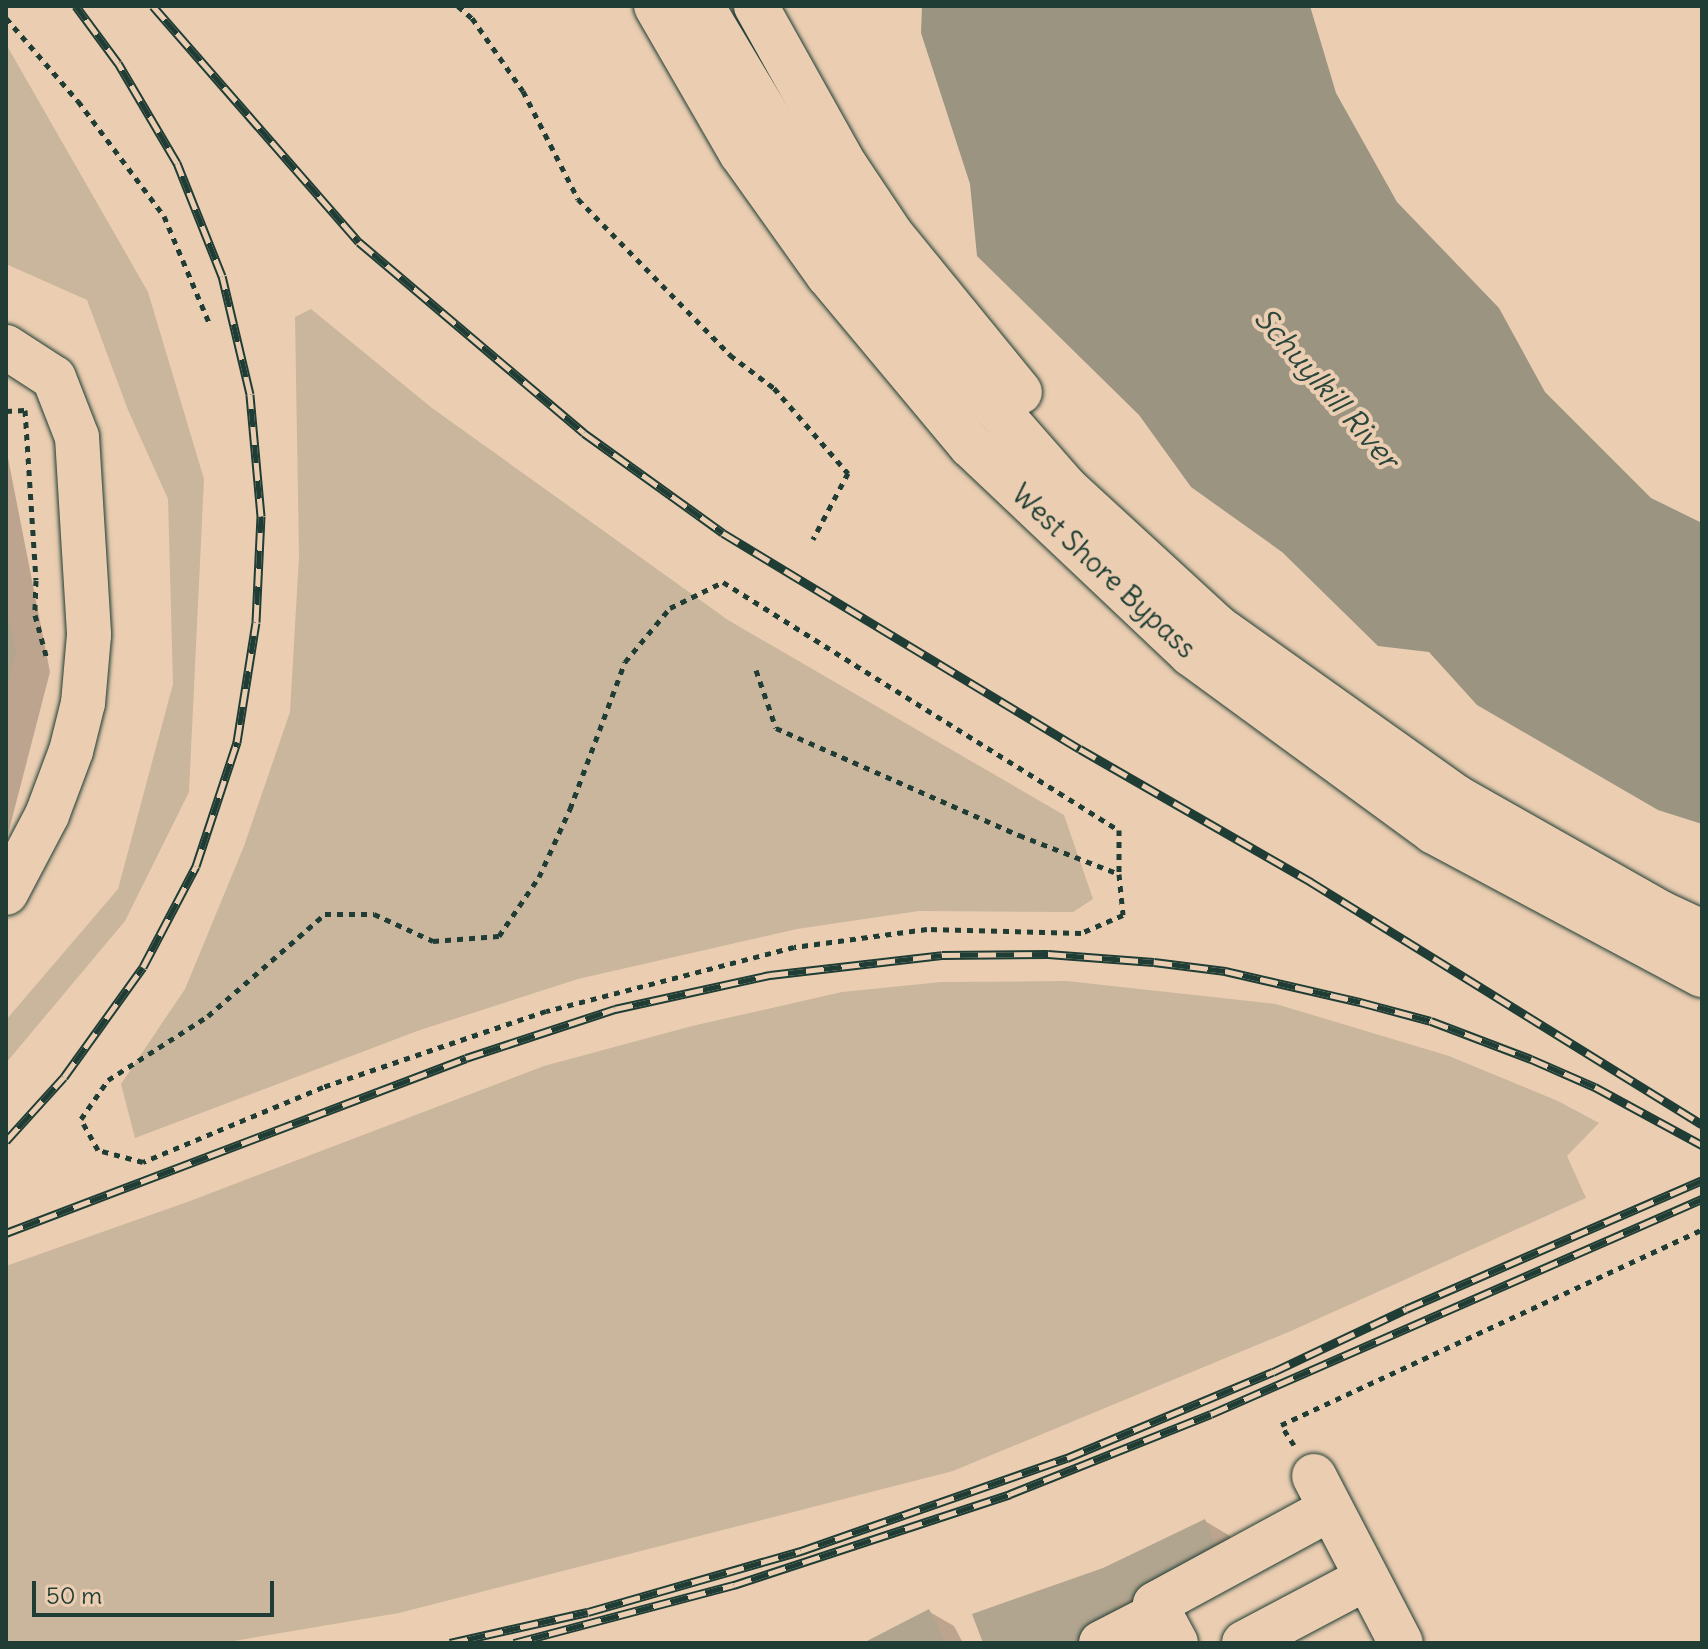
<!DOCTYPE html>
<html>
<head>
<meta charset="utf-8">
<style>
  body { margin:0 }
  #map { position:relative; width:1708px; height:1649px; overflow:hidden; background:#ebceb2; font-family:Delius,sans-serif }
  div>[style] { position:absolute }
  .green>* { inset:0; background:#cab69d }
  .water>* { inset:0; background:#9a9480 }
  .shadow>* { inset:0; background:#0003 }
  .building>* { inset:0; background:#b2a58f }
  .path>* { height:5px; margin-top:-2.5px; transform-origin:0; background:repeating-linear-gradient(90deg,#1f3d34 0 6px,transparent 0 12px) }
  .roads { filter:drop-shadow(0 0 2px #1f3d34) drop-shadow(0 0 2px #1f3d34) }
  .minor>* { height:44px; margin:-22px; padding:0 22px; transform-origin:22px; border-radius:22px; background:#ebceb2 }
  .highway>* { height:44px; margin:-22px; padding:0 22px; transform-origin:22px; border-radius:22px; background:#ebceb2 }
  .rail>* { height:9px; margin-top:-4.5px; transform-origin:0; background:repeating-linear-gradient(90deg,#ebceb2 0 18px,#1f3d34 0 36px); box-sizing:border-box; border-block:2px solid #1f3d34 }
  span { translate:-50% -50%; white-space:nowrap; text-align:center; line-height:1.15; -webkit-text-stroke:8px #ebceb2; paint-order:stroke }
  .street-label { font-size:28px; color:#1f3d34 }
  .water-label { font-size:30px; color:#2b463c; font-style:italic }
  .frame { position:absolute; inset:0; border:8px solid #1f3d34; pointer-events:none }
  .scale { position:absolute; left:32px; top:1581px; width:242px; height:36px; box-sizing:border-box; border:4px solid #1f3d34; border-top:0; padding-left:10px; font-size:24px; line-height:28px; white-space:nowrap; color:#1f3d34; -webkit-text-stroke:6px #ebceb2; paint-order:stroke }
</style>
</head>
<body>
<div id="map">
  <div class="green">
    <i style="clip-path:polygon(6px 44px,148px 292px,204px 479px,189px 792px,125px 921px,6px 1063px,6px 1020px,118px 889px,173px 684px,168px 499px,128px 410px,87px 300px,6px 264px)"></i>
    <i style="clip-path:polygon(311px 309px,432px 408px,728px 620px,1064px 815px,1093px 899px,1073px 912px,919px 911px,797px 929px,578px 979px,420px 1030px,135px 1138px,121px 1084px,185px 989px,244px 846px,290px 712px,299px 556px,295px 317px)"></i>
    <i style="clip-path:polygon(1067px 981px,1276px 1004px,1449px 1056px,1558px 1101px,1599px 1123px,1567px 1156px,1586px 1198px,1291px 1331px,953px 1471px,399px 1613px,222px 1643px,6px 1643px,6px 1266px,190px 1201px,544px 1066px,692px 1026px,842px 992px,941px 982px)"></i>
  </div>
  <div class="water">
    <i style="clip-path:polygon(922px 6px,1310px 6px,1336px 93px,1397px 202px,1499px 308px,1545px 392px,1651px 498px,1702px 523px,1702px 824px,1658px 810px,1477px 705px,1429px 652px,1378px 646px,1282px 552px,1191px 487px,1139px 415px,977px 256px,970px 184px,921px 33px)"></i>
  </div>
  <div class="shadow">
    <i style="clip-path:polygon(6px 448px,50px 672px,7px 838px,6px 838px)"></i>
    <i style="clip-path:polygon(1205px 1521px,1230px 1536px,1246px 1573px,1142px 1619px,1135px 1643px,985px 1643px,1104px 1570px)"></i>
    <i style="clip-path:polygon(928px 1611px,954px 1626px,963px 1643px,867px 1643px)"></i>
  </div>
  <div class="building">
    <i style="clip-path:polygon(6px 609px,16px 652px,7px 686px,6px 685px)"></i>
    <i style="clip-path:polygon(1205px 1519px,1221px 1558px,1117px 1604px,1123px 1624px,1069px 1643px,983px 1643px,972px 1614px,1103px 1568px)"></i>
    <i style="clip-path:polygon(929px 1609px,946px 1643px,863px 1643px)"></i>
  </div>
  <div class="path">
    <i style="left:458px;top:6px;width:18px;rotate:41deg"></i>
    <i style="left:472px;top:18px;width:89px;rotate:55.1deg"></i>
    <i style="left:523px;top:91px;width:121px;rotate:63deg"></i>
    <i style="left:578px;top:199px;width:218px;rotate:45.7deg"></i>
    <i style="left:730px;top:355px;width:55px;rotate:36.9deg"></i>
    <i style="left:774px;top:388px;width:113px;rotate:49deg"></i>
    <i style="left:848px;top:473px;width:75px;rotate:117.9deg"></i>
    <i style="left:6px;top:18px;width:110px;rotate:49.1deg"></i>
    <i style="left:78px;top:101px;width:144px;rotate:53.2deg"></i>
    <i style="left:164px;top:216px;width:118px;rotate:67.1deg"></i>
    <i style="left:6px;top:411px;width:19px;rotate:-3deg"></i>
    <i style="left:25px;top:410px;width:170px;rotate:86.3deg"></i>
    <i style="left:36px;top:580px;width:35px;rotate:92deg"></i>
    <i style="left:35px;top:615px;width:46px;rotate:74.7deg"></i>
    <i style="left:756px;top:670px;width:61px;rotate:71deg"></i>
    <i style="left:776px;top:728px;width:266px;rotate:23.8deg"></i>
    <i style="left:1019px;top:835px;width:107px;rotate:21.3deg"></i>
    <i style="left:1119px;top:874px;width:41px;rotate:84.4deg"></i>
    <i style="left:1123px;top:915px;width:46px;rotate:156.8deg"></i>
    <i style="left:1081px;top:933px;width:154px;rotate:-178.5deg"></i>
    <i style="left:927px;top:929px;width:134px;rotate:172.3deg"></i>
    <i style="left:794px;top:947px;width:256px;rotate:165.5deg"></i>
    <i style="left:546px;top:1011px;width:236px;rotate:161.2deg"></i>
    <i style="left:323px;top:1087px;width:195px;rotate:157.4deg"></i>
    <i style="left:143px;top:1162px;width:47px;rotate:-165.1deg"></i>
    <i style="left:98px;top:1150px;width:35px;rotate:-119deg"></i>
    <i style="left:81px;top:1119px;width:47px;rotate:-55.3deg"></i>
    <i style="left:108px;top:1080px;width:119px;rotate:-32.6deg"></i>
    <i style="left:208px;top:1016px;width:155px;rotate:-41.1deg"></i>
    <i style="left:325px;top:914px;width:49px"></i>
    <i style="left:374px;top:914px;width:65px;rotate:24.6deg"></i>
    <i style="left:433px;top:941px;width:66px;rotate:-4.3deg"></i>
    <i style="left:499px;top:936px;width:71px;rotate:-55.9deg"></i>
    <i style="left:539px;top:877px;width:75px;rotate:-65.5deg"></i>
    <i style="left:570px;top:809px;width:157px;rotate:-69.5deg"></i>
    <i style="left:625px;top:662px;width:70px;rotate:-50.2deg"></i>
    <i style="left:670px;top:608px;width:59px;rotate:-26.1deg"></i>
    <i style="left:723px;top:582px;width:467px;rotate:32.1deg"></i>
    <i style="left:1119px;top:830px;width:44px;rotate:90deg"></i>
    <i style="left:1294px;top:1445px;width:24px;rotate:-123deg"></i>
    <i style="left:1281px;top:1425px;width:464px;rotate:-24.9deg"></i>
  </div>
  <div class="roads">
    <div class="minor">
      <i style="left:6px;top:347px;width:57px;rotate:32.9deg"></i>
      <i style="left:54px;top:378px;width:63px;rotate:68.7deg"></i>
      <i style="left:77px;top:437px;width:198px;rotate:86.5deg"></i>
      <i style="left:89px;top:635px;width:68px;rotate:95deg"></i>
      <i style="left:83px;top:703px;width:49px;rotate:104deg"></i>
      <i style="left:71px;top:751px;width:68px;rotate:110.6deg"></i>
      <i style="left:47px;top:815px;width:88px;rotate:117.7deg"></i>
      <i style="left:1314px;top:1476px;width:188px;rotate:62.5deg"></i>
      <i style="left:1101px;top:1643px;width:65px;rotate:-27.3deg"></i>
      <i style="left:1176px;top:1643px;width:44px;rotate:-118.3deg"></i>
      <i style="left:1155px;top:1604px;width:199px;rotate:-28.5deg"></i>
      <i style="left:1244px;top:1643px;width:139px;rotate:-27.9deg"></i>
    </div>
    <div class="highway">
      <i style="left:656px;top:6px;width:170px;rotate:60deg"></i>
      <i style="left:741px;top:153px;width:150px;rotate:54.5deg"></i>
      <i style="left:828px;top:275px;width:223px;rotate:50.1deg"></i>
      <i style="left:971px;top:446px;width:303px;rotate:43.4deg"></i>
      <i style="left:1191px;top:654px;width:301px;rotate:36.2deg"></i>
      <i style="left:1434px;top:832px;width:304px;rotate:28.1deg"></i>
      <i style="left:702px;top:6px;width:156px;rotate:59.2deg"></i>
      <i style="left:782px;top:140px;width:184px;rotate:53.6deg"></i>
      <i style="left:891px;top:288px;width:264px;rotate:48.8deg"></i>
      <i style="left:1065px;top:487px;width:207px;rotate:42.6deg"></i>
      <i style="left:1217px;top:627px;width:293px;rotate:35.4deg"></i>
      <i style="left:1456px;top:797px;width:236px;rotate:29.5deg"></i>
      <i style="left:1661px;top:913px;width:45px;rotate:24.9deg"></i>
      <i style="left:756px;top:6px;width:182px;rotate:60.8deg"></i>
      <i style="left:845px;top:165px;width:83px;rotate:56.3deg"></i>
      <i style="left:891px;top:234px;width:204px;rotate:50.8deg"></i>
    </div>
  </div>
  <div class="rail">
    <i style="left:153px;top:6px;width:313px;rotate:48.9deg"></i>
    <i style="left:359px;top:242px;width:295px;rotate:40.3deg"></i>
    <i style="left:584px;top:433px;width:171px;rotate:35.7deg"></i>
    <i style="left:723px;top:533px;width:417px;rotate:31.2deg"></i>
    <i style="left:1080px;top:749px;width:267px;rotate:29.9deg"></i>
    <i style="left:1311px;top:882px;width:460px;rotate:31.8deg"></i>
    <i style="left:6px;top:1141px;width:86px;rotate:-47.8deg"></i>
    <i style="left:64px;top:1077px;width:135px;rotate:-54.3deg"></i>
    <i style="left:143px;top:967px;width:114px;rotate:-62.3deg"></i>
    <i style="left:196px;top:866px;width:131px;rotate:-71.7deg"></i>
    <i style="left:237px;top:742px;width:121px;rotate:-81deg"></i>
    <i style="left:256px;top:622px;width:106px;rotate:-87.3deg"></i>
    <i style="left:261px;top:516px;width:122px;rotate:-95.2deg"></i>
    <i style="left:250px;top:394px;width:121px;rotate:-103.3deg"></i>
    <i style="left:222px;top:276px;width:122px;rotate:-111.7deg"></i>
    <i style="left:177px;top:163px;width:116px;rotate:-120.5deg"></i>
    <i style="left:118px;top:63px;width:71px;rotate:-126.4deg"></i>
    <i style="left:6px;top:1233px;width:492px;rotate:-20.8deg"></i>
    <i style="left:466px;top:1058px;width:157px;rotate:-18.2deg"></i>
    <i style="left:615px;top:1009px;width:159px;rotate:-12.4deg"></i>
    <i style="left:770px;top:975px;width:173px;rotate:-6.6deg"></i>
    <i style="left:942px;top:955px;width:106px;rotate:-0.5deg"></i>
    <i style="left:1048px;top:954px;width:106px;rotate:4.3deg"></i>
    <i style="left:1154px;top:962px;width:72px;rotate:7.2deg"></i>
    <i style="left:1225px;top:971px;width:139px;rotate:12.9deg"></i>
    <i style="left:1360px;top:1002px;width:73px;rotate:15deg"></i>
    <i style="left:1431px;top:1021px;width:107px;rotate:20.8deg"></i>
    <i style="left:1531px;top:1059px;width:70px;rotate:23.6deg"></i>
    <i style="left:1595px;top:1087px;width:122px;rotate:28.5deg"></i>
    <i style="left:450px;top:1643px;width:141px;rotate:-12.7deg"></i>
    <i style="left:588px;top:1612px;width:222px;rotate:-16deg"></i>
    <i style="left:801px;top:1551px;width:282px;rotate:-19.3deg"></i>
    <i style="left:1067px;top:1458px;width:223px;rotate:-22.7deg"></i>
    <i style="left:1273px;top:1372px;width:147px;rotate:-25.3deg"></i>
    <i style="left:1406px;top:1309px;width:323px;rotate:-23.5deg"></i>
    <i style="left:514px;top:1643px;width:228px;rotate:-14.8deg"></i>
    <i style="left:734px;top:1585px;width:291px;rotate:-18.2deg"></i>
    <i style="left:1010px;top:1494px;width:216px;rotate:-21.7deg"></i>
    <i style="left:1211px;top:1414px;width:536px;rotate:-23.65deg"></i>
  </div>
  <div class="street-label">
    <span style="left:1104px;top:571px;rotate:43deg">West Shore Bypass</span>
  </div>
  <div class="water-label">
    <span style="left:1327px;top:388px;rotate:49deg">Schuylkill River</span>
  </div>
  <div class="frame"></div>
  <div class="scale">50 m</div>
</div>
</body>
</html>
